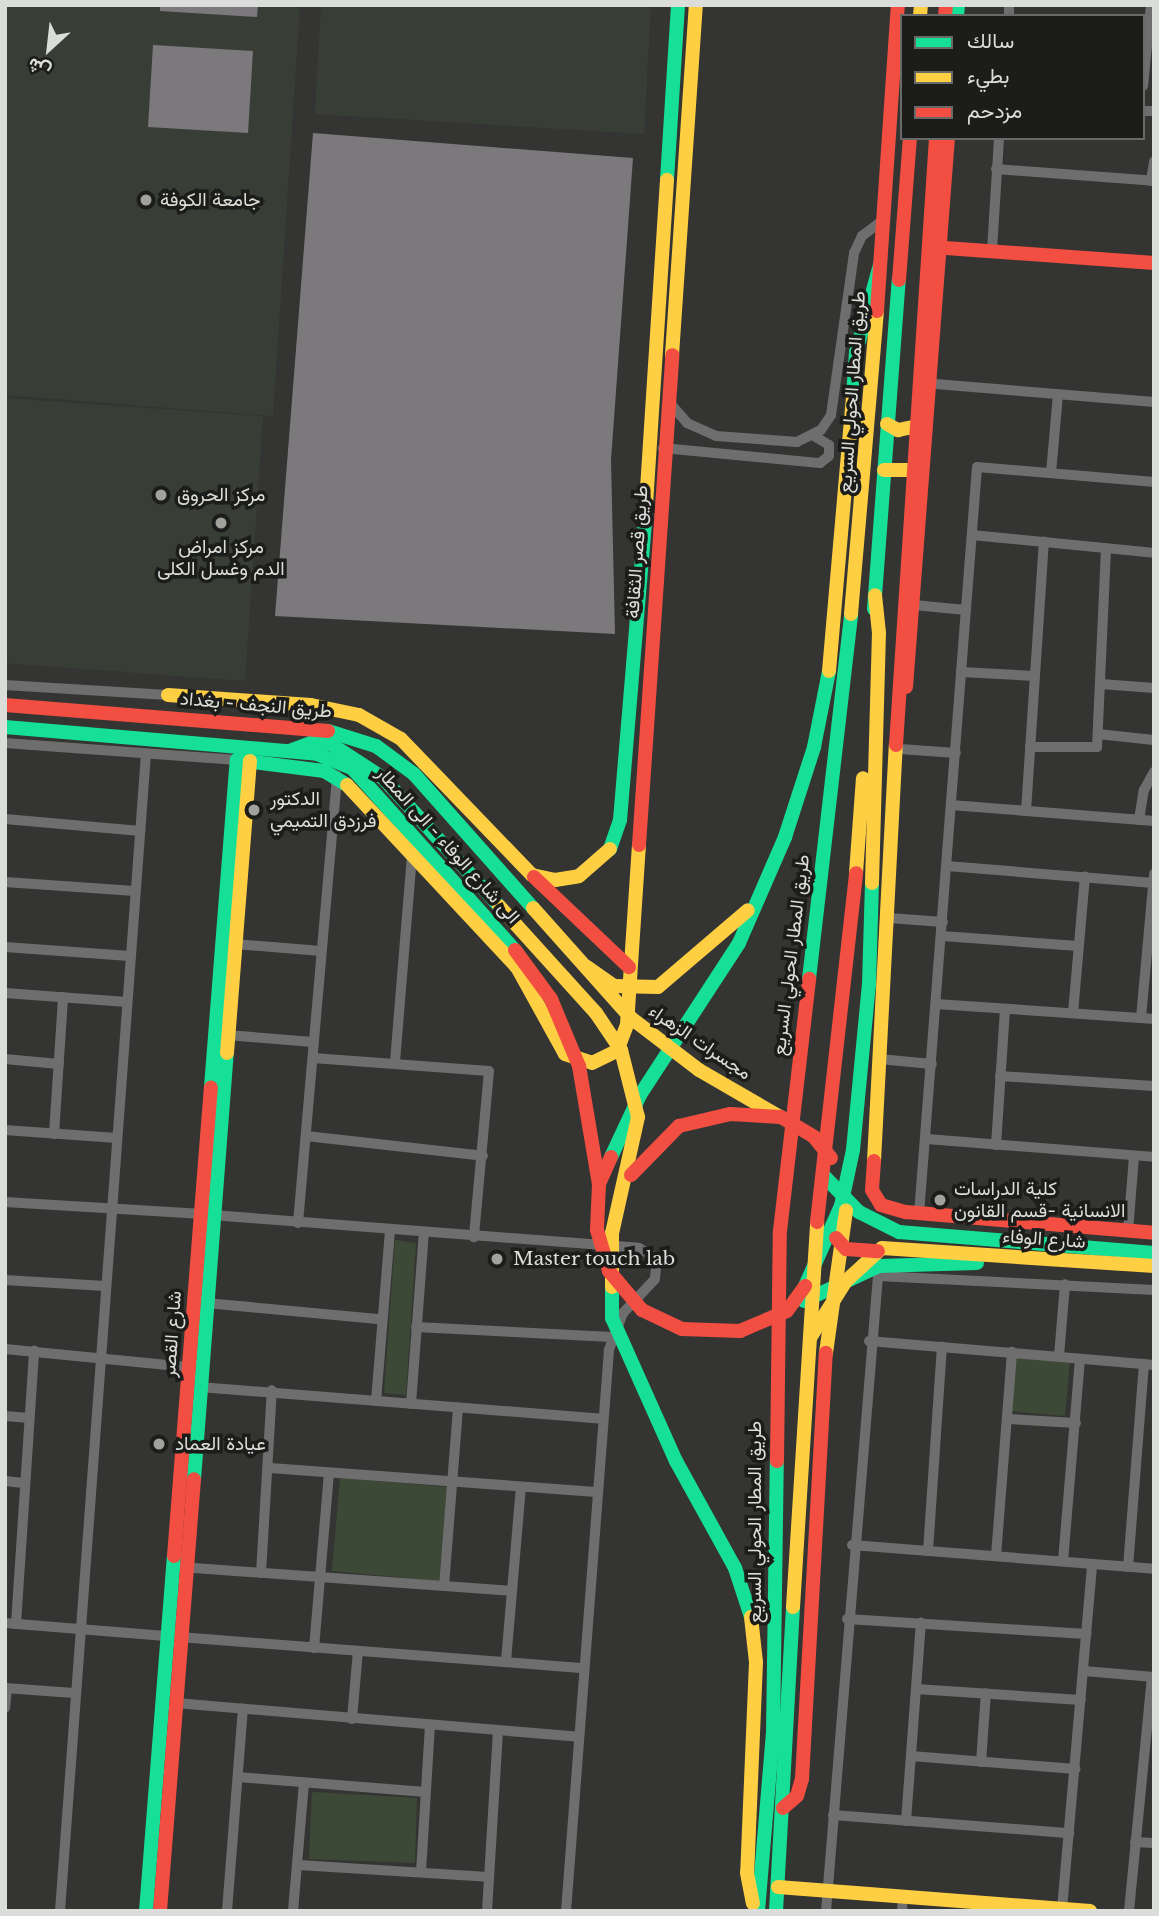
<!DOCTYPE html>
<html>
<head>
<meta charset="utf-8">
<style>
  body { margin:0 }
  #map { position:relative; width:1159px; height:1916px; overflow:hidden; background:#343533; font-family:"Libre Baskerville",Vazirmatn,serif }
  div>[style] { position:absolute }
  [style*='--x'] { left:calc(var(--x)*1px); top:calc(var(--y)*1px); width:calc(var(--w)*1px); rotate:calc(var(--a)*1deg) }
  .built>* { inset:0; background:#383e36 }
  .green>* { inset:0; background:#3d4937 }
  .building>* { inset:0; background:#7c797d }
  .street>* { height:10px; margin:-5px; padding:0 5px; transform-origin:5px; border-radius:5px; background:#6e6e6e }
  .fast>* { height:14px; margin:-7px; padding:0 7px; transform-origin:7px; border-radius:7px; background:#16e098 }
  .slow>* { height:14px; margin:-7px; padding:0 7px; transform-origin:7px; border-radius:7px; background:#ffcf43 }
  .jam>* { height:14px; margin:-7px; padding:0 7px; transform-origin:7px; border-radius:7px; background:#f24e42 }
  .dots>* { width:19px; height:19px; translate:-50% -50%; box-sizing:border-box; border:4px solid #1c1d1b; border-radius:50% }
  span { translate:-50% -50%; white-space:nowrap; text-align:center; line-height:1.15; -webkit-text-stroke:7px #1c1d1b; paint-order:stroke }
  .poi-label { font-size:19px; color:#dbdddb }
  .left { translate:0 -50%; text-align:left }
  .street-label { font-size:19px; color:#dbdddb }
  .frame { position:absolute; inset:0; border:7px solid #dbdddb; pointer-events:none }
  .legend { position:absolute; left:900px; top:14px; width:245px; height:126px; box-sizing:border-box; background:#1c1d1b; border:2px solid #686a68; margin:0; padding:9px 12px; list-style:none; font-size:21px; color:#dbdddb }
  .legend li { display:flex; align-items:center; gap:14px; height:35px }
  .legend b { width:35px; border:2px solid #686a68 }
  .north { position:absolute; left:14px; top:14px; width:70px; height:70px; -webkit-text-stroke:5px #1c1d1b; paint-order:stroke; rotate:207deg; font-size:19px; font-weight:700; line-height:28px; text-align:center; color:#dbdddb }
  .north::after { content:''; display:block; margin:auto; width:24px; height:32px; background:#dbdddb; clip-path:polygon(50% 0,100% 100%,50% 72%,0 100%) }
</style>
</head>
<body>
<div id="map">
  <div class="built">
    <i style="clip-path:polygon(5px 5px,300px 5px,273px 416px,5px 395px)"></i>
    <i style="clip-path:polygon(321px 5px,651px 5px,644px 134px,315px 114px)"></i>
    <i style="clip-path:polygon(5px 398px,263px 416px,245px 681px,5px 663px)"></i>
  </div>
  <div class="green">
    <i style="clip-path:polygon(395px 1240px,416px 1243px,406px 1395px,384px 1393px)"></i>
    <i style="clip-path:polygon(1015px 1356px,1070px 1361px,1065px 1416px,1009px 1411px)"></i>
    <i style="clip-path:polygon(340px 1478px,447px 1487px,439px 1581px,332px 1571px)"></i>
    <i style="clip-path:polygon(312px 1792px,417px 1798px,415px 1863px,309px 1859px)"></i>
  </div>
  <div class="building">
    <i style="clip-path:polygon(160px 5px,258px 5px,257px 17px,160px 11px)"></i>
    <i style="clip-path:polygon(153px 45px,253px 51px,248px 133px,148px 127px)"></i>
    <i style="clip-path:polygon(313px 133px,633px 158px,611px 460px,615px 634px,275px 616px)"></i>
  </div>
  <div class="street">
    <i style="--x:1009;--y:16;--w:11;--a:-90"></i>
    <i style="--x:1143;--y:86;--w:81;--a:-84.4"></i>
    <i style="--x:1143;--y:111;--w:11;--a:0"></i>
    <i style="--x:996;--y:169;--w:158;--a:4.3"></i>
    <i style="--x:1151;--y:181;--w:20;--a:-81"></i>
    <i style="--x:992;--y:250;--w:112;--a:-86.4"></i>
    <i style="--x:923;--y:383;--w:232;--a:4.7"></i>
    <i style="--x:669;--y:402;--w:28;--a:49"></i>
    <i style="--x:687;--y:423;--w:32;--a:24"></i>
    <i style="--x:716;--y:436;--w:81;--a:4.2"></i>
    <i style="--x:797;--y:442;--w:27;--a:-27"></i>
    <i style="--x:821;--y:430;--w:18;--a:-56"></i>
    <i style="--x:831;--y:415;--w:164;--a:-81.9"></i>
    <i style="--x:854;--y:253;--w:19;--a:-65"></i>
    <i style="--x:862;--y:236;--w:26;--a:-37"></i>
    <i style="--x:663;--y:448;--w:158;--a:5.5"></i>
    <i style="--x:820;--y:463;--w:11;--a:-38"></i>
    <i style="--x:829;--y:456;--w:11;--a:-90"></i>
    <i style="--x:829;--y:445;--w:17;--a:-149"></i>
    <i style="--x:1051;--y:473;--w:79;--a:-84.9"></i>
    <i style="--x:972;--y:535;--w:183;--a:5.6"></i>
    <i style="--x:914;--y:605;--w:52;--a:5.5"></i>
    <i style="--x:961;--y:672;--w:74;--a:3.1"></i>
    <i style="--x:1101;--y:684;--w:53;--a:4.3"></i>
    <i style="--x:5;--y:685;--w:163;--a:3.5"></i>
    <i style="--x:1098;--y:734;--w:56;--a:6.1"></i>
    <i style="--x:5;--y:743;--w:233;--a:4.2"></i>
    <i style="--x:1030;--y:747;--w:67;--a:0"></i>
    <i style="--x:1097;--y:747;--w:199;--a:-87.4"></i>
    <i style="--x:900;--y:749;--w:56;--a:4.1"></i>
    <i style="--x:951;--y:805;--w:204;--a:4.5"></i>
    <i style="--x:1026;--y:811;--w:270;--a:-86.2"></i>
    <i style="--x:5;--y:819;--w:136;--a:5.1"></i>
    <i style="--x:1139;--y:820;--w:30;--a:-81"></i>
    <i style="--x:1144;--y:790;--w:21;--a:-61"></i>
    <i style="--x:947;--y:866;--w:207;--a:4.7"></i>
    <i style="--x:5;--y:882;--w:130;--a:4"></i>
    <i style="--x:889;--y:918;--w:54;--a:4.2"></i>
    <i style="--x:942;--y:936;--w:136;--a:4.2"></i>
    <i style="--x:235;--y:944;--w:86;--a:4.7"></i>
    <i style="--x:5;--y:947;--w:125;--a:4.1"></i>
    <i style="--x:5;--y:993;--w:122;--a:4.2"></i>
    <i style="--x:936;--y:1004;--w:219;--a:3.9"></i>
    <i style="--x:1073;--y:1013;--w:137;--a:-85"></i>
    <i style="--x:1141;--y:1018;--w:145;--a:-84.8"></i>
    <i style="--x:227;--y:1035;--w:86;--a:4.7"></i>
    <i style="--x:313;--y:1058;--w:176;--a:4.2"></i>
    <i style="--x:489;--y:1071;--w:167;--a:95.2"></i>
    <i style="--x:5;--y:1059;--w:54;--a:5.3"></i>
    <i style="--x:879;--y:1059;--w:53;--a:5.4"></i>
    <i style="--x:395;--y:1062;--w:207;--a:-85.3"></i>
    <i style="--x:1000;--y:1076;--w:154;--a:3.7"></i>
    <i style="--x:5;--y:1130;--w:112;--a:4.1"></i>
    <i style="--x:54;--y:1134;--w:137;--a:-86.2"></i>
    <i style="--x:306;--y:1136;--w:178;--a:6.4"></i>
    <i style="--x:927;--y:1139;--w:228;--a:4.5"></i>
    <i style="--x:996;--y:1145;--w:135;--a:-86.2"></i>
    <i style="--x:5;--y:1202;--w:194;--a:3.5"></i>
    <i style="--x:919;--y:1214;--w:749;--a:-85.56"></i>
    <i style="--x:977;--y:467;--w:178;--a:4.8"></i>
    <i style="--x:212;--y:1215;--w:428;--a:4.4"></i>
    <i style="--x:639;--y:1248;--w:21;--a:31"></i>
    <i style="--x:657;--y:1259;--w:20;--a:96"></i>
    <i style="--x:655;--y:1279;--w:47;--a:133.3"></i>
    <i style="--x:623;--y:1313;--w:40;--a:111"></i>
    <i style="--x:609;--y:1350;--w:563;--a:94.38"></i>
    <i style="--x:298;--y:1223;--w:449;--a:-85"></i>
    <i style="--x:1128;--y:1231;--w:75;--a:-85.4"></i>
    <i style="--x:5;--y:1280;--w:100;--a:3.4"></i>
    <i style="--x:206;--y:1303;--w:175;--a:5.3"></i>
    <i style="--x:416;--y:1327;--w:196;--a:2.9"></i>
    <i style="--x:869;--y:1341;--w:286;--a:4.8"></i>
    <i style="--x:5;--y:1349;--w:186;--a:5.6"></i>
    <i style="--x:1059;--y:1356;--w:72;--a:-85.2"></i>
    <i style="--x:199;--y:1387;--w:404;--a:4.5"></i>
    <i style="--x:376;--y:1401;--w:172;--a:-85.3"></i>
    <i style="--x:411;--y:1404;--w:171;--a:-85.7"></i>
    <i style="--x:5;--y:1416;--w:24;--a:5"></i>
    <i style="--x:1008;--y:1419;--w:68;--a:3.4"></i>
    <i style="--x:270;--y:1468;--w:327;--a:4.2"></i>
    <i style="--x:5;--y:1481;--w:19;--a:6"></i>
    <i style="--x:852;--y:1545;--w:303;--a:4.5"></i>
    <i style="--x:928;--y:1551;--w:205;--a:-86.1"></i>
    <i style="--x:996;--y:1556;--w:205;--a:-85.5"></i>
    <i style="--x:1063;--y:1561;--w:203;--a:-85.2"></i>
    <i style="--x:180;--y:1567;--w:333;--a:4.1"></i>
    <i style="--x:1128;--y:1567;--w:204;--a:-85.5"></i>
    <i style="--x:261;--y:1573;--w:183;--a:-86.6"></i>
    <i style="--x:444;--y:1586;--w:179;--a:-85.5"></i>
    <i style="--x:847;--y:1619;--w:240;--a:3.6"></i>
    <i style="--x:5;--y:1623;--w:164;--a:4.6"></i>
    <i style="--x:16;--y:1624;--w:274;--a:-86.2"></i>
    <i style="--x:179;--y:1637;--w:406;--a:4.4"></i>
    <i style="--x:314;--y:1648;--w:176;--a:-85.1"></i>
    <i style="--x:506;--y:1661;--w:175;--a:-85.1"></i>
    <i style="--x:1084;--y:1671;--w:70;--a:4.9"></i>
    <i style="--x:5;--y:1688;--w:69;--a:4.1"></i>
    <i style="--x:916;--y:1689;--w:165;--a:3.8"></i>
    <i style="--x:176;--y:1703;--w:404;--a:4.8"></i>
    <i style="--x:5;--y:1708;--w:20;--a:-84"></i>
    <i style="--x:352;--y:1719;--w:68;--a:-85"></i>
    <i style="--x:911;--y:1756;--w:165;--a:4.5"></i>
    <i style="--x:981;--y:1762;--w:69;--a:-85.9"></i>
    <i style="--x:238;--y:1777;--w:188;--a:4.6"></i>
    <i style="--x:833;--y:1815;--w:237;--a:4.4"></i>
    <i style="--x:906;--y:1821;--w:199;--a:-85.7"></i>
    <i style="--x:1135;--y:1842;--w:19;--a:3"></i>
    <i style="--x:299;--y:1865;--w:189;--a:3.6"></i>
    <i style="--x:421;--y:1872;--w:146;--a:-86.5"></i>
    <i style="--x:1062;--y:1909;--w:346;--a:-85"></i>
    <i style="--x:60;--y:1911;--w:1160;--a:-85.75"></i>
    <i style="--x:227;--y:1911;--w:203;--a:-85.5"></i>
    <i style="--x:293;--y:1911;--w:129;--a:-85.1"></i>
    <i style="--x:487;--y:1911;--w:179;--a:-86.5"></i>
    <i style="--x:826;--y:1911;--w:637;--a:-85.32"></i>
    <i style="--x:878;--y:1276;--w:276;--a:2.9"></i>
    <i style="--x:902;--y:1911;--w:15;--a:-86"></i>
    <i style="--x:1129;--y:1911;--w:235;--a:-84.4"></i>
  </div>
  <div class="fast">
    <i style="--x:957;--y:16;--w:11;--a:-85"></i>
    <i style="--x:667;--y:180;--w:175;--a:-86.4"></i>
    <i style="--x:853;--y:396;--w:44;--a:-86.1"></i>
    <i style="--x:856;--y:352;--w:90;--a:-74.6"></i>
    <i style="--x:874;--y:609;--w:330;--a:-85.7"></i>
    <i style="--x:5;--y:727;--w:313;--a:4.9"></i>
    <i style="--x:317;--y:754;--w:38;--a:22"></i>
    <i style="--x:352;--y:768;--w:244;--a:48.2"></i>
    <i style="--x:328;--y:731;--w:50;--a:17.4"></i>
    <i style="--x:376;--y:746;--w:47;--a:36.4"></i>
    <i style="--x:414;--y:774;--w:179;--a:48.4"></i>
    <i style="--x:289;--y:751;--w:23;--a:-20"></i>
    <i style="--x:311;--y:743;--w:20;--a:3"></i>
    <i style="--x:331;--y:744;--w:62;--a:33.2"></i>
    <i style="--x:383;--y:778;--w:173;--a:47.8"></i>
    <i style="--x:610;--y:849;--w:31;--a:-71"></i>
    <i style="--x:620;--y:820;--w:301;--a:-85.2"></i>
    <i style="--x:809;--y:979;--w:367;--a:-83.4"></i>
    <i style="--x:211;--y:1087;--w:328;--a:-85.5"></i>
    <i style="--x:237;--y:760;--w:88;--a:7.2"></i>
    <i style="--x:324;--y:771;--w:27;--a:31"></i>
    <i style="--x:611;--y:1157;--w:68;--a:-64.9"></i>
    <i style="--x:640;--y:1095;--w:181;--a:-56.9"></i>
    <i style="--x:739;--y:943;--w:116;--a:-66.5"></i>
    <i style="--x:785;--y:837;--w:95;--a:-72.1"></i>
    <i style="--x:814;--y:747;--w:77;--a:-78.8"></i>
    <i style="--x:823;--y:1175;--w:52;--a:45.8"></i>
    <i style="--x:859;--y:1212;--w:45;--a:26.6"></i>
    <i style="--x:899;--y:1232;--w:256;--a:4.7"></i>
    <i style="--x:805;--y:1286;--w:88;--a:-65.8"></i>
    <i style="--x:841;--y:1206;--w:57;--a:-77.9"></i>
    <i style="--x:853;--y:1150;--w:167;--a:-84.5"></i>
    <i style="--x:869;--y:984;--w:101;--a:-88.3"></i>
    <i style="--x:612;--y:1287;--w:31;--a:90"></i>
    <i style="--x:612;--y:1318;--w:157;--a:65.9"></i>
    <i style="--x:676;--y:1461;--w:122;--a:61.1"></i>
    <i style="--x:735;--y:1568;--w:52;--a:71.9"></i>
    <i style="--x:804;--y:1301;--w:83;--a:-25"></i>
    <i style="--x:879;--y:1266;--w:98;--a:-1.8"></i>
    <i style="--x:194;--y:1479;--w:427;--a:-85.6"></i>
    <i style="--x:146;--y:1911;--w:356;--a:-85.5"></i>
    <i style="--x:758;--y:1911;--w:178;--a:-85.2"></i>
    <i style="--x:773;--y:1734;--w:273;--a:-89.2"></i>
    <i style="--x:776;--y:1911;--w:304;--a:-86.8"></i>
  </div>
  <div class="slow">
    <i style="--x:920;--y:16;--w:11;--a:-85"></i>
    <i style="--x:672;--y:355;--w:351;--a:-86.1"></i>
    <i style="--x:887;--y:424;--w:13;--a:29"></i>
    <i style="--x:898;--y:430;--w:16;--a:-11"></i>
    <i style="--x:884;--y:470;--w:27;--a:0"></i>
    <i style="--x:645;--y:520;--w:341;--a:-86.3"></i>
    <i style="--x:851;--y:614;--w:304;--a:-85.1"></i>
    <i style="--x:829;--y:671;--w:276;--a:-85"></i>
    <i style="--x:168;--y:695;--w:143;--a:4"></i>
    <i style="--x:311;--y:705;--w:49;--a:11.8"></i>
    <i style="--x:359;--y:715;--w:48;--a:29.7"></i>
    <i style="--x:401;--y:739;--w:189;--a:46.1"></i>
    <i style="--x:532;--y:875;--w:24;--a:12"></i>
    <i style="--x:555;--y:880;--w:24;--a:-9"></i>
    <i style="--x:579;--y:876;--w:41;--a:-41.1"></i>
    <i style="--x:347;--y:785;--w:249;--a:47"></i>
    <i style="--x:517;--y:967;--w:99;--a:61.1"></i>
    <i style="--x:565;--y:1054;--w:28;--a:18"></i>
    <i style="--x:592;--y:1063;--w:28;--a:-26"></i>
    <i style="--x:617;--y:1051;--w:28;--a:-69"></i>
    <i style="--x:627;--y:1025;--w:180;--a:-86.2"></i>
    <i style="--x:856;--y:873;--w:95;--a:-85.8"></i>
    <i style="--x:872;--y:883;--w:250;--a:-88.4"></i>
    <i style="--x:879;--y:633;--w:38;--a:-96"></i>
    <i style="--x:499;--y:906;--w:144;--a:47.8"></i>
    <i style="--x:596;--y:1013;--w:45;--a:56"></i>
    <i style="--x:621;--y:1050;--w:69;--a:75.8"></i>
    <i style="--x:638;--y:1117;--w:119;--a:102.6"></i>
    <i style="--x:612;--y:1233;--w:54;--a:90"></i>
    <i style="--x:533;--y:908;--w:147;--a:48.3"></i>
    <i style="--x:631;--y:1018;--w:86;--a:37.4"></i>
    <i style="--x:699;--y:1070;--w:94;--a:30.1"></i>
    <i style="--x:587;--y:967;--w:33;--a:35"></i>
    <i style="--x:614;--y:986;--w:44;--a:1.3"></i>
    <i style="--x:658;--y:987;--w:118;--a:-40.5"></i>
    <i style="--x:227;--y:1053;--w:293;--a:-85.5"></i>
    <i style="--x:874;--y:1161;--w:417;--a:-87"></i>
    <i style="--x:810;--y:1338;--w:67;--a:-57.7"></i>
    <i style="--x:846;--y:1281;--w:49;--a:-42.5"></i>
    <i style="--x:882;--y:1248;--w:273;--a:3.8"></i>
    <i style="--x:826;--y:1353;--w:144;--a:-82"></i>
    <i style="--x:793;--y:1607;--w:386;--a:-86.4"></i>
    <i style="--x:751;--y:1617;--w:45;--a:83.7"></i>
    <i style="--x:756;--y:1662;--w:211;--a:92.4"></i>
    <i style="--x:747;--y:1873;--w:31;--a:79"></i>
    <i style="--x:778;--y:1887;--w:313;--a:4.4"></i>
  </div>
  <div class="jam">
    <i style="--x:945;--y:16;--w:11;--a:-85"></i>
    <i style="--x:932;--y:247;--w:223;--a:4.1"></i>
    <i style="--x:899;--y:280;--w:142;--a:-85.6"></i>
    <i style="--x:877;--y:311;--w:307;--a:-86.1"></i>
    <i style="--x:906;--y:687;--w:551;--a:-85.63"></i>
    <i style="--x:5;--y:705;--w:324;--a:4.6"></i>
    <i style="--x:896;--y:745;--w:608;--a:-86.23"></i>
    <i style="--x:639;--y:845;--w:491;--a:-86.1"></i>
    <i style="--x:534;--y:877;--w:131;--a:43.5"></i>
    <i style="--x:515;--y:950;--w:61;--a:53.7"></i>
    <i style="--x:551;--y:999;--w:73;--a:67.3"></i>
    <i style="--x:579;--y:1066;--w:120;--a:80.4"></i>
    <i style="--x:611;--y:1157;--w:30;--a:114"></i>
    <i style="--x:599;--y:1184;--w:46;--a:92.5"></i>
    <i style="--x:597;--y:1230;--w:43;--a:73.7"></i>
    <i style="--x:609;--y:1271;--w:51;--a:49.8"></i>
    <i style="--x:642;--y:1310;--w:44;--a:25.4"></i>
    <i style="--x:682;--y:1329;--w:58;--a:2"></i>
    <i style="--x:740;--y:1331;--w:51;--a:-23.1"></i>
    <i style="--x:787;--y:1311;--w:31;--a:-54"></i>
    <i style="--x:874;--y:1161;--w:29;--a:94"></i>
    <i style="--x:872;--y:1190;--w:17;--a:59"></i>
    <i style="--x:881;--y:1205;--w:26;--a:16"></i>
    <i style="--x:906;--y:1212;--w:249;--a:4.8"></i>
    <i style="--x:631;--y:1175;--w:69;--a:-45.6"></i>
    <i style="--x:679;--y:1126;--w:52;--a:-13.2"></i>
    <i style="--x:730;--y:1114;--w:51;--a:3.4"></i>
    <i style="--x:781;--y:1117;--w:39;--a:31"></i>
    <i style="--x:814;--y:1137;--w:27;--a:51"></i>
    <i style="--x:817;--y:1222;--w:351;--a:-83.6"></i>
    <i style="--x:836;--y:1238;--w:15;--a:48"></i>
    <i style="--x:846;--y:1249;--w:32;--a:4"></i>
    <i style="--x:777;--y:1461;--w:230;--a:-89.3"></i>
    <i style="--x:780;--y:1231;--w:254;--a:-83.4"></i>
    <i style="--x:174;--y:1556;--w:470;--a:-85.5"></i>
    <i style="--x:783;--y:1808;--w:18;--a:-41"></i>
    <i style="--x:797;--y:1796;--w:18;--a:-74"></i>
    <i style="--x:802;--y:1779;--w:427;--a:-86.8"></i>
    <i style="--x:160;--y:1911;--w:433;--a:-85.5"></i>
  </div>
  <div class="dots">
    <i style="left:146px;top:200px;background:#a1a2a0"></i>
    <i style="left:161px;top:495px;background:#a1a2a0"></i>
    <i style="left:221px;top:523px;background:#a1a2a0"></i>
    <i style="left:254px;top:810px;background:#a1a2a0"></i>
    <i style="left:940px;top:1200px;background:#a1a2a0"></i>
    <i style="left:497px;top:1259px;background:#a1a2a0"></i>
    <i style="left:159px;top:1444px;background:#a1a2a0"></i>
  </div>
  <div class="poi-label">
    <span class="left" style="left:160px;top:200px">جامعة الكوفة</span>
    <span class="left" style="left:177px;top:495px">مركز الحروق</span>
    <span style="left:221px;top:558px">مركز امراض<br>الدم وغسل الكلى</span>
    <span class="left" style="left:270px;top:810px">الدكتور<br>فرزدق التميمي</span>
    <span class="left" style="left:954px;top:1200px">كلية الدراسات<br>الانسانية -قسم القانون</span>
    <span class="left" style="left:513px;top:1259px">Master touch lab</span>
    <span class="left" style="left:175px;top:1444px">عيادة العماد</span>
  </div>
  <div class="street-label">
    <span style="left:852px;top:392px;rotate:-86deg">طريق المطار الحولي السريع</span>
    <span style="left:637px;top:552px;rotate:-86deg">طريق قصر الثقافة</span>
    <span style="left:256px;top:705px;rotate:5deg">طريق النجف - بغداد</span>
    <span style="left:448px;top:845px;rotate:48deg">الى شارع الوفاء - الى المطار</span>
    <span style="left:791px;top:955px;rotate:-83deg">طريق المطار الحولي السريع</span>
    <span style="left:700px;top:1042px;rotate:34deg">مجسرات الزهراء</span>
    <span style="left:1044px;top:1239px;rotate:4deg">شارع الوفاء</span>
    <span style="left:172px;top:1334px;rotate:-86deg">شارع القصر</span>
    <span style="left:755px;top:1522px;rotate:-90deg">طريق المطار الحولي السريع</span>
  </div>
  <div class="frame"></div>
  <ul class="legend">
  <li><b style="height:9px;background:#16e098"></b>سالك</li>
  <li><b style="height:9px;background:#ffcf43"></b>بطيء</li>
  <li><b style="height:9px;background:#f24e42"></b>مزدحم</li>
  </ul>
  <div class="north">ش</div>
</div>
</body>
</html>
